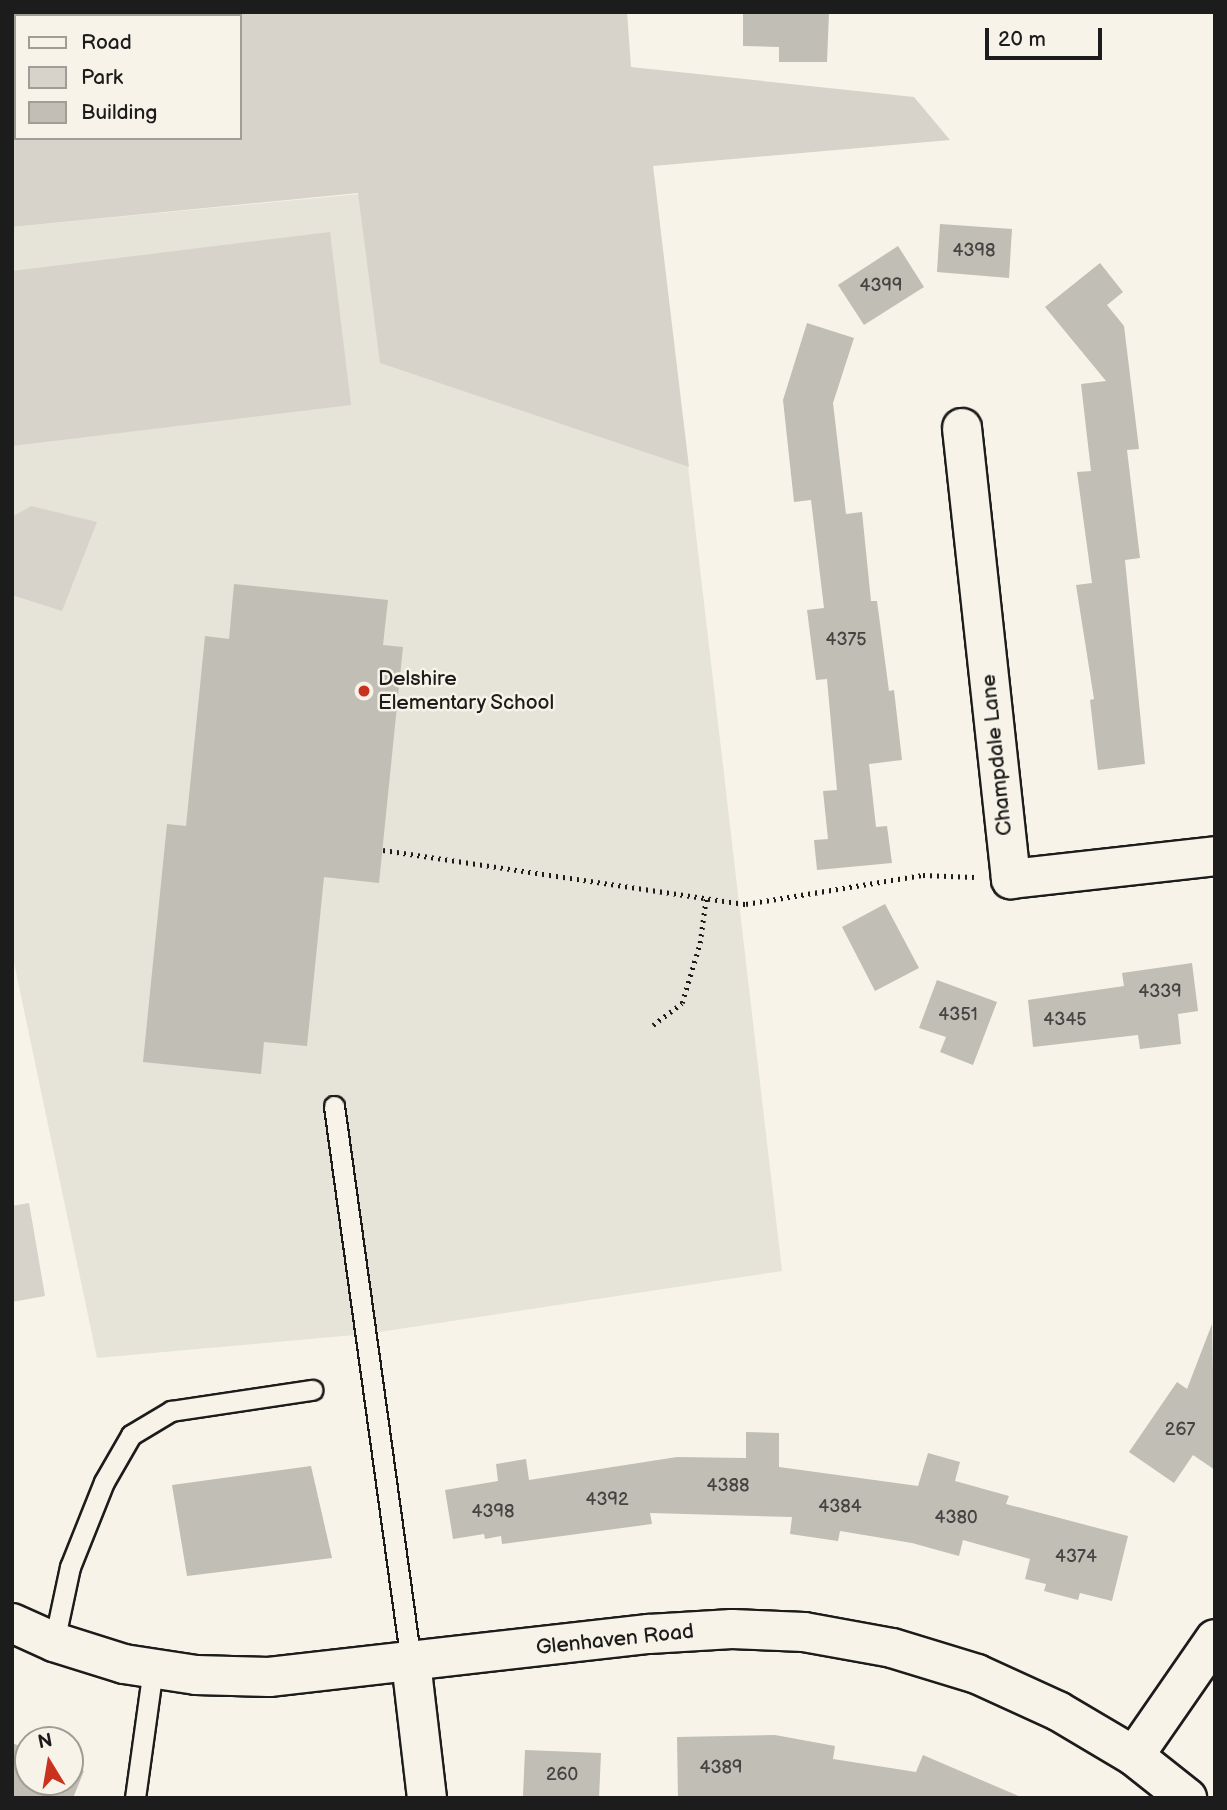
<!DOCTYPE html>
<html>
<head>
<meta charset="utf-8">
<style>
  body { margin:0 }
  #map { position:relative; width:1227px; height:1810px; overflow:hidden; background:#f7f3e8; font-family:"Balsamiq Sans",sans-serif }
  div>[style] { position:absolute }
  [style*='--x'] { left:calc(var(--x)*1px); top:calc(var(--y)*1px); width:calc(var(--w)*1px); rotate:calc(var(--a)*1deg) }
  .built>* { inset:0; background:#e6e3d9 }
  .green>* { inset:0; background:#d7d3cb }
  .building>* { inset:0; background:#c0beb5 }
  .path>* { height:4.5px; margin-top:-2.25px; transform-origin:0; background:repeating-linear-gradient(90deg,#1c1c1c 0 2px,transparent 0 7px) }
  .roads { filter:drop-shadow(2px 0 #1c1c1c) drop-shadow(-2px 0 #1c1c1c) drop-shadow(0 2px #1c1c1c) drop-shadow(0 -2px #1c1c1c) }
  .service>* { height:19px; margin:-9.5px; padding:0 9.5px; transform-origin:9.5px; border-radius:9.5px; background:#f7f3e8 }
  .minor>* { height:38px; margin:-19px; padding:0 19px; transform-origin:19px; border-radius:19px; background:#f7f3e8 }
  .tertiary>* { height:38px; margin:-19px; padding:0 19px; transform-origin:19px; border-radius:19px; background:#f7f3e8 }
  .dots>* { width:19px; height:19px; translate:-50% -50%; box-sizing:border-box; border:4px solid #f7f3e8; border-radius:50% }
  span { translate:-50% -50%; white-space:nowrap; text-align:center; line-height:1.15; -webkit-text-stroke:5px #f7f3e8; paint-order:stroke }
  .number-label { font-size:18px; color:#454442 }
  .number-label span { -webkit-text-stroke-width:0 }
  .poi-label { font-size:21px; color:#1c1c1c }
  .left { translate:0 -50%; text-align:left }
  .street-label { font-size:21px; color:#1c1c1c }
  .frame { position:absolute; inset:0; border:14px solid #1c1c1c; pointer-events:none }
  .legend { position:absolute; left:14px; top:14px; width:228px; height:126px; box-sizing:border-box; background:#f7f3e8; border:2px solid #9f9d96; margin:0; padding:9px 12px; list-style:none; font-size:21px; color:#1c1c1c }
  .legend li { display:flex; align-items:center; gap:14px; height:35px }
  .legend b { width:35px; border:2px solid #9f9d96 }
  .north { position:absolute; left:14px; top:1726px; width:70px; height:70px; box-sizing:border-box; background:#f7f3e8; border:2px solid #9f9d96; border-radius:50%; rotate:349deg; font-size:19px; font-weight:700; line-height:28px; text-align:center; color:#1c1c1c }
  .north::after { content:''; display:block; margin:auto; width:24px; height:32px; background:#c8321e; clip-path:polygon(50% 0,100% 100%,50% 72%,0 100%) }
  .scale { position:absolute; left:985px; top:28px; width:117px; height:32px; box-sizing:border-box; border:4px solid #1c1c1c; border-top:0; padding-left:9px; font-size:21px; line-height:24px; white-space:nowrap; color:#1c1c1c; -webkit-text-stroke:5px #f7f3e8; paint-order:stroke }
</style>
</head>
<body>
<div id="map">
  <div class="built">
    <i style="clip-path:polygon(653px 166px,782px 1271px,366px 1334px,97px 1358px,12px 953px,12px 227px)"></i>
  </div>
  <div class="green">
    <i style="clip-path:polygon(39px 12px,627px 12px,631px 67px,914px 97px,950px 140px,653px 166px,689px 467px,380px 363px,358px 193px,12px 227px,12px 22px,16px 21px,16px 138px,240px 138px,240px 16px,29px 16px)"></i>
    <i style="clip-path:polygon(330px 232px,351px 405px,12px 446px,12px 271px)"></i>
    <i style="clip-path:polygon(31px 506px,97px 522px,62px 611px,12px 595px,12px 517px)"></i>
    <i style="clip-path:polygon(29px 1203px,45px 1296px,12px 1302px,12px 1206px)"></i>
  </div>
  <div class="building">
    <i style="clip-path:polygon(743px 12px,829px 12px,827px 62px,779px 62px,779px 47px,743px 46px)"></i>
    <i style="clip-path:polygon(940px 224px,1012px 229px,1009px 278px,937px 272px)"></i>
    <i style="clip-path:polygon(898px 246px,924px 287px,864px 325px,838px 285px)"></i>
    <i style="clip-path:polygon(1100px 263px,1123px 292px,1107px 305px,1124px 326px,1139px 449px,1127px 450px,1140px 558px,1125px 560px,1145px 764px,1098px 770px,1090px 700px,1094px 699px,1076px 585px,1092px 583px,1077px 472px,1091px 471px,1081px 384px,1106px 381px,1045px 307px)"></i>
    <i style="clip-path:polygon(807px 323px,854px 338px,833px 403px,846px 514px,862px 512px,871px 601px,877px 601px,889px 691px,894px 690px,902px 760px,869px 764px,876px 827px,887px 826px,892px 863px,817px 870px,814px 840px,828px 839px,823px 791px,837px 790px,827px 679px,816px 680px,807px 610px,824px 608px,811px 500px,794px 502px,783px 400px)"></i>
    <i style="clip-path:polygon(234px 584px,388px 600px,383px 645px,403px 647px,379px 883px,324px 877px,307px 1046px,264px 1042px,261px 1074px,143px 1062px,167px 824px,186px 826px,205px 636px,229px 639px)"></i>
    <i style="clip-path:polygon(885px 904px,919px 968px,875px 991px,842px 927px)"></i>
    <i style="clip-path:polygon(1192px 963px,1198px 1011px,1178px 1014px,1181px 1044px,1140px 1049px,1138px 1035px,1033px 1047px,1028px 1000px,1124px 986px,1122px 973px)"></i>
    <i style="clip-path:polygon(937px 980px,997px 1002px,973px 1065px,940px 1052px,946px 1037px,919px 1028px)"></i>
    <i style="clip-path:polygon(1212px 1324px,1215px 1470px,1193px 1455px,1174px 1483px,1129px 1452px,1177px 1382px,1187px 1389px)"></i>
    <i style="clip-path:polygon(746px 1432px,779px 1433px,779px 1467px,918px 1486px,928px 1453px,960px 1462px,955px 1481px,1009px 1496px,1006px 1504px,1128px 1536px,1112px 1601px,1080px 1593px,1078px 1600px,1044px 1591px,1046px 1584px,1025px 1579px,1030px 1559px,963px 1540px,959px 1556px,912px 1543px,840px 1531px,838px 1541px,790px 1534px,792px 1517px,650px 1513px,652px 1524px,502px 1544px,501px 1536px,485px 1539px,484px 1534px,453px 1539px,445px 1490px,498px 1481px,496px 1464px,526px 1459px,529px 1480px,677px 1457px,746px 1458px)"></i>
    <i style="clip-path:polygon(311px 1466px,332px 1558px,187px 1576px,172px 1485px)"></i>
    <i style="clip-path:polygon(775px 1735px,835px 1746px,833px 1759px,916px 1772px,923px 1755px,1023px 1798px,678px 1798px,677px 1737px)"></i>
    <i style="clip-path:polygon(12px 1743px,28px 1749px,28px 1782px,70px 1782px,70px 1765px,84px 1771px,73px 1798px,12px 1798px)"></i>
    <i style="clip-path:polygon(525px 1750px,601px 1753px,599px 1798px,523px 1796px)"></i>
  </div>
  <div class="path">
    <i style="--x:383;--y:850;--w:367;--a:8.5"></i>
    <i style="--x:746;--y:904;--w:179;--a:-9.3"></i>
    <i style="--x:923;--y:875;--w:51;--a:2.2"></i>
    <i style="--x:653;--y:1025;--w:36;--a:-37"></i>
    <i style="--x:682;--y:1003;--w:63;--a:-73.3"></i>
    <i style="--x:700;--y:943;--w:45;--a:-82.4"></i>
  </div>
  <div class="roads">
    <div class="service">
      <i style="--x:334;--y:1106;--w:561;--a:82.12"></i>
      <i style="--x:54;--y:1642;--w:77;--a:-78"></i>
      <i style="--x:70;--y:1567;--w:92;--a:-68.2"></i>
      <i style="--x:104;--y:1482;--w:54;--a:-60.1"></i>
      <i style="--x:131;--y:1435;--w:47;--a:-31"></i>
      <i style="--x:171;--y:1411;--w:143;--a:-8.5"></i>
      <i style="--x:135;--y:1798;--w:131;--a:-82.1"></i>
    </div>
    <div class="minor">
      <i style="--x:962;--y:428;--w:454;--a:83.8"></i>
      <i style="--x:1011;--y:879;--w:205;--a:-6.4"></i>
      <i style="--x:12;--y:1623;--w:46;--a:24.3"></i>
      <i style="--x:54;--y:1642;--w:73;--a:17.4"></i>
      <i style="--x:124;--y:1664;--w:73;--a:8.7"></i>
      <i style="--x:196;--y:1675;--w:73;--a:1.6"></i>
      <i style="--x:269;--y:1677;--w:382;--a:-6.5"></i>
      <i style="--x:649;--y:1634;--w:83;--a:-3.4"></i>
      <i style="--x:732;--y:1629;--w:72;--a:2.4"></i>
      <i style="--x:804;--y:1632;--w:89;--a:10.3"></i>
      <i style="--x:892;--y:1648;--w:89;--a:17"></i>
      <i style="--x:977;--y:1674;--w:89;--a:24.6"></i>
      <i style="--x:1058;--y:1711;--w:88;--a:30.6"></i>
      <i style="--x:1134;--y:1756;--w:68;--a:38.4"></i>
      <i style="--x:411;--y:1662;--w:137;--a:83.3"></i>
      <i style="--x:1134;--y:1756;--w:142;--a:-55.3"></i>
    </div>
    <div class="tertiary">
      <i style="--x:29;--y:16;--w:11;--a:-22"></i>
    </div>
  </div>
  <div class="dots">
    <i style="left:364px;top:691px;background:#c8321e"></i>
  </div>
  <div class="number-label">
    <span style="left:974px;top:251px">4398</span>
    <span style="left:881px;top:286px">4399</span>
    <span style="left:846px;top:640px">4375</span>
    <span style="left:1160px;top:992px">4339</span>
    <span style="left:958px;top:1015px">4351</span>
    <span style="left:1065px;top:1020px">4345</span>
    <span style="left:1180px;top:1430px">267</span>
    <span style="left:728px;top:1486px">4388</span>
    <span style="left:607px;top:1500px">4392</span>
    <span style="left:840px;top:1507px">4384</span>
    <span style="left:493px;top:1512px">4398</span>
    <span style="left:956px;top:1518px">4380</span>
    <span style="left:1076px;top:1557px">4374</span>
    <span style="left:721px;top:1768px">4389</span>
    <span style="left:562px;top:1775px">260</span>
  </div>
  <div class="poi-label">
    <span class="left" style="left:378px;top:691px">Delshire<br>Elementary School</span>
  </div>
  <div class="street-label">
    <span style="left:997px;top:755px;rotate:-96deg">Champdale Lane</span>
    <span style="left:615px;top:1640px;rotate:-6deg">Glenhaven Road</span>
  </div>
  <div class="frame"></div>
  <ul class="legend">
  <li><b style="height:9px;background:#f7f3e8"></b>Road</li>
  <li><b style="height:19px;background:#d7d3cb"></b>Park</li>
  <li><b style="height:19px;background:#c0beb5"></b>Building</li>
  </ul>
  <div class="north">N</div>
  <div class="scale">20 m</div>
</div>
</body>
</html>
